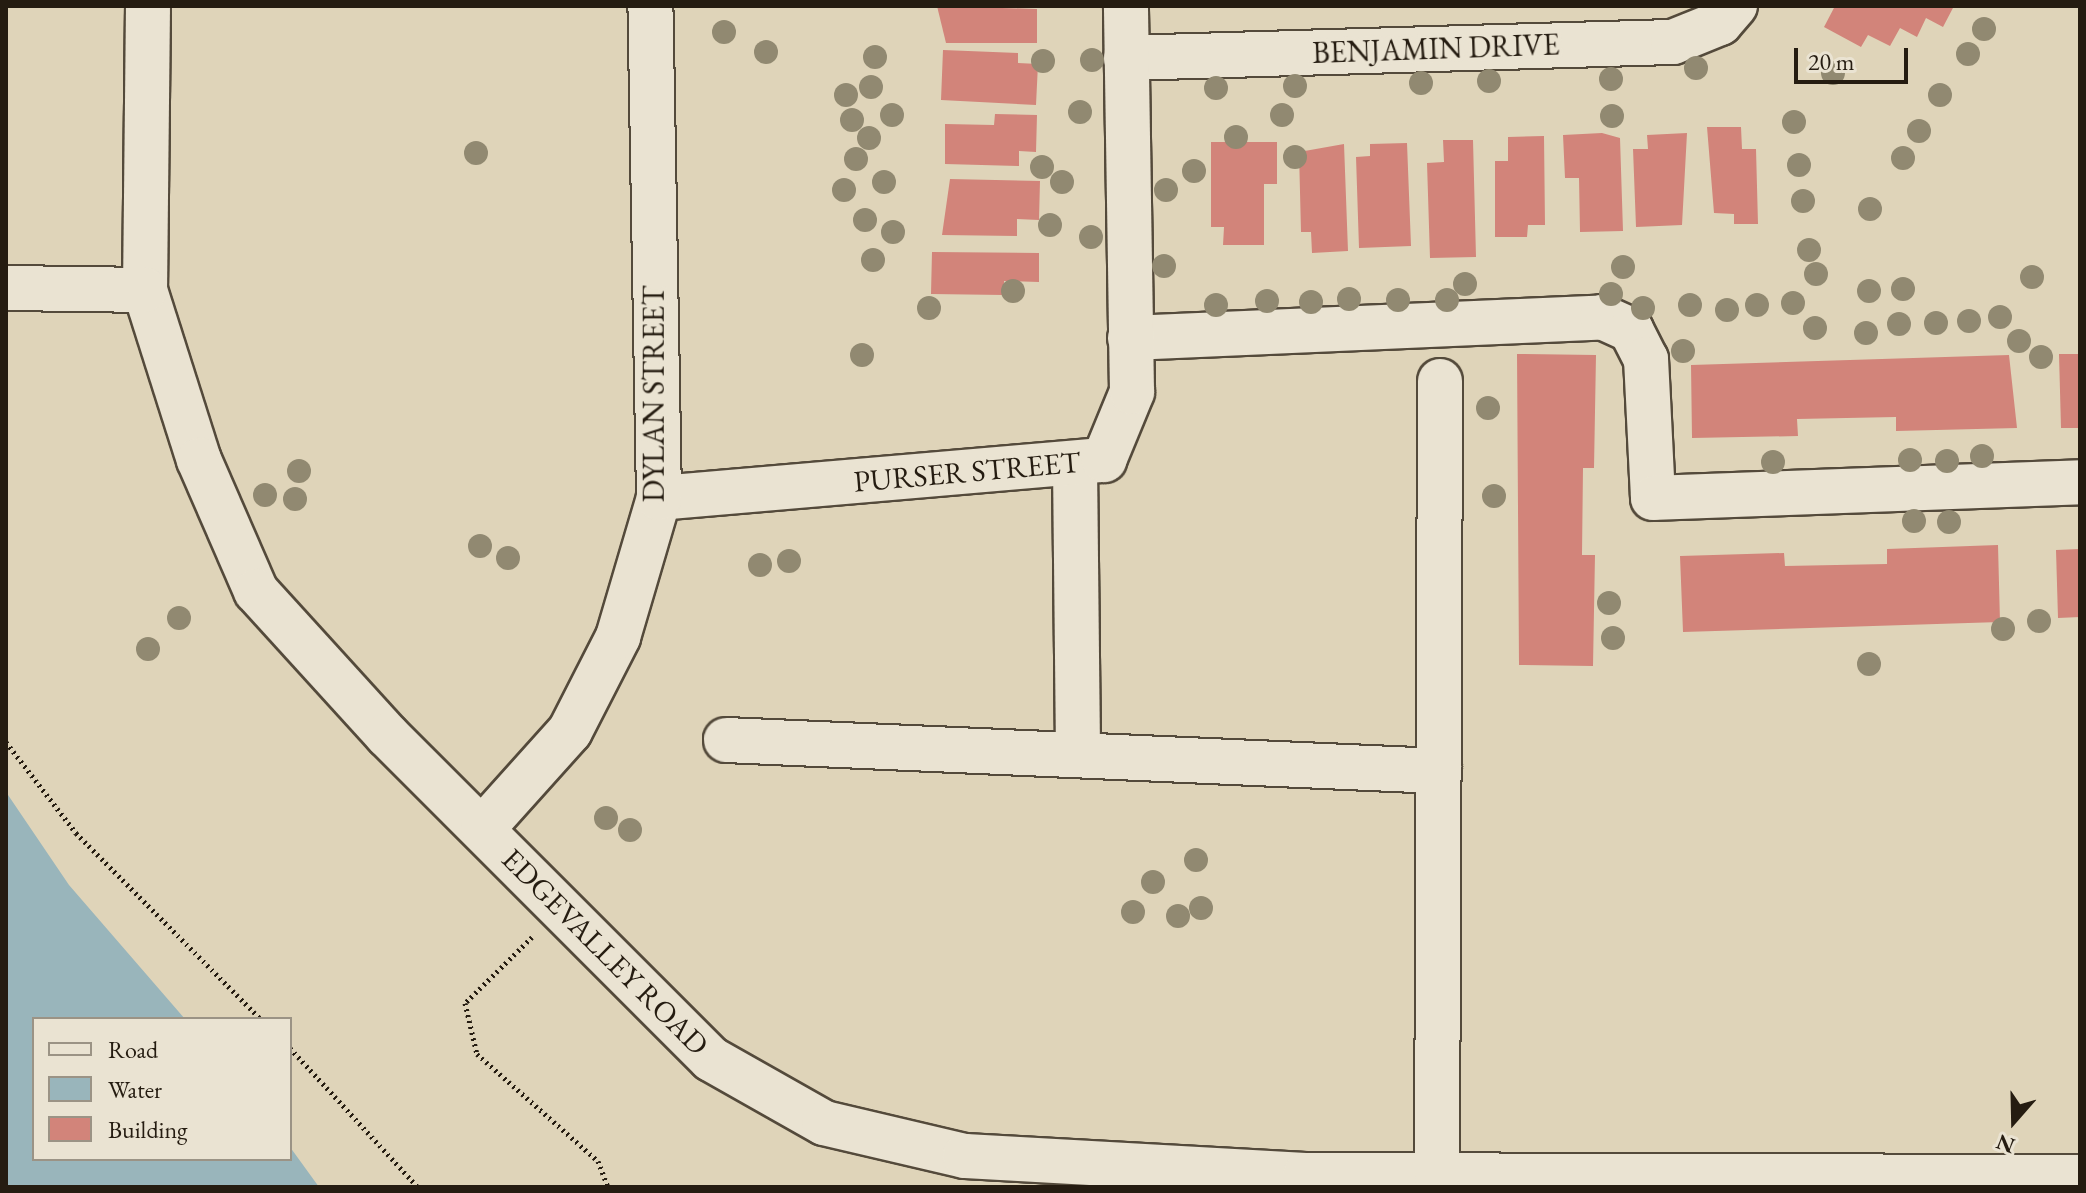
<!DOCTYPE html>
<html>
<head>
<meta charset="utf-8">
<style>
  body { margin:0 }
  #map { position:relative; width:2086px; height:1193px; overflow:hidden; background:#dfd4b9; font-family:"EB Garamond",serif }
  div>[style] { position:absolute }
  [style*='--x'] { left:calc(var(--x)*1px); top:calc(var(--y)*1px); width:calc(var(--w)*1px); rotate:calc(var(--a)*1deg) }
  .water>* { inset:0; background:#99b5bb }
  .building>* { inset:0; background:#d2847a }
  .path>* { height:5px; margin-top:-2.5px; transform-origin:0; background:repeating-linear-gradient(90deg,#251c11 0 2px,transparent 0 6px) }
  .roads { filter:drop-shadow(2px 0 #544a3b) drop-shadow(-2px 0 #544a3b) drop-shadow(0 2px #544a3b) drop-shadow(0 -2px #544a3b) }
  .minor>* { height:44px; margin:-22px; padding:0 22px; transform-origin:22px; border-radius:22px; background:#eae3d2 }
  .trees>* { width:24px; height:24px; margin:-12px; border-radius:50%; background:#918971 }
  span { translate:-50% -50%; white-space:nowrap; text-align:center; line-height:1.15; -webkit-text-stroke:8px #eae3d2; paint-order:stroke }
  .street-label { font-size:30px; color:#251c11 }
  .frame { position:absolute; inset:0; border:8px solid #251c11; pointer-events:none }
  .legend { position:absolute; left:32px; top:1017px; width:260px; height:144px; box-sizing:border-box; background:#eae3d2; border:2px solid #9b9385; margin:0; padding:10px 14px; list-style:none; font-size:24px; color:#251c11 }
  .legend li { display:flex; align-items:center; gap:16px; height:40px }
  .legend b { width:40px; border:2px solid #9b9385 }
  .north { position:absolute; left:1974px; top:1081px; width:80px; height:80px; -webkit-text-stroke:6px #eae3d2; paint-order:stroke; rotate:200deg; font-size:22px; font-weight:700; line-height:32px; text-align:center; color:#251c11 }
  .north::after { content:''; display:block; margin:auto; width:28px; height:36px; background:#251c11; clip-path:polygon(50% 0,100% 100%,50% 72%,0 100%) }
  .scale { position:absolute; left:1794px; top:48px; width:114px; height:36px; box-sizing:border-box; border:4px solid #251c11; border-top:0; padding-left:10px; font-size:24px; line-height:28px; white-space:nowrap; color:#251c11; -webkit-text-stroke:6px #eae3d2; paint-order:stroke }
</style>
</head>
<body>
<div id="map">
  <div class="water">
    <i style="clip-path:polygon(6px 792px,69px 885px,185px 1019px,34px 1019px,34px 1159px,290px 1159px,290px 1147px,319px 1187px,6px 1185px)"></i>
  </div>
  <div class="building">
    <i style="clip-path:polygon(937px 6px,1037px 9px,1037px 43px,946px 43px)"></i>
    <i style="clip-path:polygon(1835px 6px,1954px 6px,1943px 27px,1926px 18px,1917px 37px,1900px 28px,1890px 46px,1868px 35px,1861px 47px,1824px 27px)"></i>
    <i style="clip-path:polygon(943px 50px,1018px 53px,1018px 63px,1038px 64px,1036px 105px,941px 100px)"></i>
    <i style="clip-path:polygon(995px 114px,1037px 115px,1036px 152px,1019px 151px,1019px 166px,945px 164px,945px 124px,994px 125px)"></i>
    <i style="clip-path:polygon(1707px 127px,1741px 127px,1742px 149px,1756px 149px,1758px 224px,1734px 224px,1734px 214px,1714px 213px)"></i>
    <i style="clip-path:polygon(1602px 133px,1620px 138px,1623px 231px,1580px 232px,1579px 178px,1565px 178px,1563px 135px)"></i>
    <i style="clip-path:polygon(1687px 133px,1682px 225px,1636px 227px,1633px 149px,1648px 149px,1647px 135px)"></i>
    <i style="clip-path:polygon(1544px 136px,1545px 225px,1528px 225px,1527px 237px,1495px 237px,1495px 161px,1508px 161px,1508px 137px)"></i>
    <i style="clip-path:polygon(1443px 140px,1473px 140px,1476px 257px,1430px 258px,1427px 163px,1444px 162px)"></i>
    <i style="clip-path:polygon(1211px 142px,1277px 142px,1277px 184px,1264px 184px,1264px 245px,1223px 245px,1224px 227px,1211px 227px)"></i>
    <i style="clip-path:polygon(1407px 143px,1411px 246px,1359px 248px,1356px 157px,1370px 156px,1370px 144px)"></i>
    <i style="clip-path:polygon(1344px 144px,1348px 251px,1312px 253px,1311px 232px,1301px 232px,1299px 152px)"></i>
    <i style="clip-path:polygon(950px 179px,1040px 181px,1039px 220px,1017px 219px,1017px 236px,942px 235px)"></i>
    <i style="clip-path:polygon(932px 252px,1039px 253px,1039px 282px,1004px 281px,1004px 295px,931px 294px)"></i>
    <i style="clip-path:polygon(1517px 354px,1596px 355px,1594px 468px,1583px 468px,1582px 555px,1595px 555px,1593px 666px,1519px 665px)"></i>
    <i style="clip-path:polygon(2059px 354px,2080px 354px,2080px 428px,2061px 428px)"></i>
    <i style="clip-path:polygon(2009px 355px,2017px 428px,1896px 431px,1896px 417px,1797px 419px,1798px 436px,1692px 438px,1691px 365px)"></i>
    <i style="clip-path:polygon(1998px 545px,2000px 622px,1683px 632px,1680px 556px,1784px 553px,1785px 566px,1887px 564px,1887px 549px)"></i>
    <i style="clip-path:polygon(2080px 549px,2080px 617px,2058px 618px,2056px 550px)"></i>
  </div>
  <div class="path">
    <i style="--x:6;--y:742;--w:115;--a:52.4"></i>
    <i style="--x:76;--y:833;--w:262;--a:45.2"></i>
    <i style="--x:532;--y:937;--w:94;--a:135.4"></i>
    <i style="--x:465;--y:1003;--w:52;--a:76.8"></i>
    <i style="--x:477;--y:1054;--w:162;--a:41.5"></i>
    <i style="--x:598;--y:1161;--w:28;--a:69"></i>
    <i style="--x:290;--y:1048;--w:189;--a:47.4"></i>
  </div>
  <div class="roads">
    <div class="minor">
      <i style="--x:148;--y:6;--w:284;--a:90.6"></i>
      <i style="--x:145;--y:290;--w:178;--a:72.4"></i>
      <i style="--x:199;--y:460;--w:143;--a:66.5"></i>
      <i style="--x:256;--y:591;--w:195;--a:47.7"></i>
      <i style="--x:387;--y:735;--w:458;--a:45"></i>
      <i style="--x:711;--y:1059;--w:130;--a:29.5"></i>
      <i style="--x:824;--y:1123;--w:145;--a:13.2"></i>
      <i style="--x:965;--y:1156;--w:341;--a:3.2"></i>
      <i style="--x:1305;--y:1175;--w:775;--a:0.15"></i>
      <i style="--x:1126;--y:58;--w:547;--a:-1.68"></i>
      <i style="--x:1673;--y:42;--w:51;--a:-22"></i>
      <i style="--x:1720;--y:23;--w:23;--a:-49"></i>
      <i style="--x:6;--y:288;--w:139;--a:0.8"></i>
      <i style="--x:1130;--y:338;--w:472;--a:-2.5"></i>
      <i style="--x:1602;--y:317;--w:32;--a:24"></i>
      <i style="--x:1631;--y:330;--w:33;--a:63"></i>
      <i style="--x:1646;--y:359;--w:139;--a:87.1"></i>
      <i style="--x:1653;--y:498;--w:427;--a:-2.1"></i>
      <i style="--x:1075;--y:464;--w:290;--a:89.4"></i>
      <i style="--x:659;--y:498;--w:447;--a:-4.9"></i>
      <i style="--x:1104;--y:460;--w:74;--a:-67.6"></i>
      <i style="--x:1132;--y:392;--w:386;--a:-90.9"></i>
      <i style="--x:726;--y:740;--w:714;--a:2.49"></i>
      <i style="--x:483;--y:828;--w:130;--a:-48.1"></i>
      <i style="--x:570;--y:731;--w:106;--a:-62.9"></i>
      <i style="--x:618;--y:637;--w:145;--a:-73.6"></i>
      <i style="--x:659;--y:498;--w:492;--a:-91"></i>
      <i style="--x:1437;--y:1175;--w:794;--a:-89.78"></i>
    </div>
  </div>
  <div class="trees">
    <i style="left:1984px;top:29px"></i>
    <i style="left:724px;top:32px"></i>
    <i style="left:766px;top:52px"></i>
    <i style="left:1968px;top:54px"></i>
    <i style="left:875px;top:57px"></i>
    <i style="left:1092px;top:60px"></i>
    <i style="left:1043px;top:61px"></i>
    <i style="left:1696px;top:68px"></i>
    <i style="left:1833px;top:73px"></i>
    <i style="left:1611px;top:79px"></i>
    <i style="left:1489px;top:81px"></i>
    <i style="left:1421px;top:83px"></i>
    <i style="left:1295px;top:86px"></i>
    <i style="left:871px;top:87px"></i>
    <i style="left:1216px;top:88px"></i>
    <i style="left:846px;top:95px"></i>
    <i style="left:1940px;top:95px"></i>
    <i style="left:1080px;top:112px"></i>
    <i style="left:892px;top:115px"></i>
    <i style="left:1282px;top:115px"></i>
    <i style="left:1612px;top:116px"></i>
    <i style="left:852px;top:120px"></i>
    <i style="left:1794px;top:122px"></i>
    <i style="left:1919px;top:131px"></i>
    <i style="left:1236px;top:137px"></i>
    <i style="left:869px;top:138px"></i>
    <i style="left:476px;top:153px"></i>
    <i style="left:1295px;top:157px"></i>
    <i style="left:1903px;top:158px"></i>
    <i style="left:856px;top:159px"></i>
    <i style="left:1799px;top:165px"></i>
    <i style="left:1042px;top:167px"></i>
    <i style="left:1194px;top:171px"></i>
    <i style="left:884px;top:182px"></i>
    <i style="left:1062px;top:182px"></i>
    <i style="left:844px;top:190px"></i>
    <i style="left:1166px;top:190px"></i>
    <i style="left:1803px;top:201px"></i>
    <i style="left:1870px;top:209px"></i>
    <i style="left:865px;top:220px"></i>
    <i style="left:1050px;top:225px"></i>
    <i style="left:893px;top:232px"></i>
    <i style="left:1091px;top:237px"></i>
    <i style="left:1809px;top:250px"></i>
    <i style="left:873px;top:260px"></i>
    <i style="left:1164px;top:266px"></i>
    <i style="left:1623px;top:267px"></i>
    <i style="left:1816px;top:274px"></i>
    <i style="left:2032px;top:277px"></i>
    <i style="left:1465px;top:284px"></i>
    <i style="left:1903px;top:289px"></i>
    <i style="left:1013px;top:291px"></i>
    <i style="left:1869px;top:291px"></i>
    <i style="left:1611px;top:294px"></i>
    <i style="left:1349px;top:299px"></i>
    <i style="left:1398px;top:300px"></i>
    <i style="left:1447px;top:300px"></i>
    <i style="left:1267px;top:301px"></i>
    <i style="left:1311px;top:302px"></i>
    <i style="left:1793px;top:303px"></i>
    <i style="left:1216px;top:305px"></i>
    <i style="left:1690px;top:305px"></i>
    <i style="left:1757px;top:305px"></i>
    <i style="left:929px;top:308px"></i>
    <i style="left:1643px;top:308px"></i>
    <i style="left:1727px;top:310px"></i>
    <i style="left:2000px;top:317px"></i>
    <i style="left:1969px;top:321px"></i>
    <i style="left:1936px;top:323px"></i>
    <i style="left:1899px;top:324px"></i>
    <i style="left:1815px;top:328px"></i>
    <i style="left:1866px;top:333px"></i>
    <i style="left:2019px;top:341px"></i>
    <i style="left:1683px;top:351px"></i>
    <i style="left:862px;top:355px"></i>
    <i style="left:2041px;top:357px"></i>
    <i style="left:1488px;top:408px"></i>
    <i style="left:1982px;top:456px"></i>
    <i style="left:1910px;top:460px"></i>
    <i style="left:1947px;top:461px"></i>
    <i style="left:1773px;top:462px"></i>
    <i style="left:299px;top:471px"></i>
    <i style="left:265px;top:495px"></i>
    <i style="left:1494px;top:496px"></i>
    <i style="left:295px;top:499px"></i>
    <i style="left:1914px;top:521px"></i>
    <i style="left:1949px;top:522px"></i>
    <i style="left:480px;top:546px"></i>
    <i style="left:508px;top:558px"></i>
    <i style="left:789px;top:561px"></i>
    <i style="left:760px;top:565px"></i>
    <i style="left:1609px;top:603px"></i>
    <i style="left:179px;top:618px"></i>
    <i style="left:2039px;top:621px"></i>
    <i style="left:2003px;top:629px"></i>
    <i style="left:1613px;top:638px"></i>
    <i style="left:148px;top:649px"></i>
    <i style="left:1869px;top:664px"></i>
    <i style="left:606px;top:818px"></i>
    <i style="left:630px;top:830px"></i>
    <i style="left:1196px;top:860px"></i>
    <i style="left:1153px;top:882px"></i>
    <i style="left:1201px;top:908px"></i>
    <i style="left:1133px;top:912px"></i>
    <i style="left:1178px;top:916px"></i>
  </div>
  <div class="street-label">
    <span style="left:1436px;top:49px;rotate:-2deg">BENJAMIN DRIVE</span>
    <span style="left:654px;top:394px;rotate:-90deg">DYLAN STREET</span>
    <span style="left:967px;top:472px;rotate:-5deg">PURSER STREET</span>
    <span style="left:605px;top:952px;rotate:45deg">EDGEVALLEY ROAD</span>
  </div>
  <div class="frame"></div>
  <ul class="legend">
  <li><b style="height:10px;background:#eae3d2"></b>Road</li>
  <li><b style="height:22px;background:#99b5bb"></b>Water</li>
  <li><b style="height:22px;background:#d2847a"></b>Building</li>
  </ul>
  <div class="north">N</div>
  <div class="scale">20 m</div>
</div>
</body>
</html>
